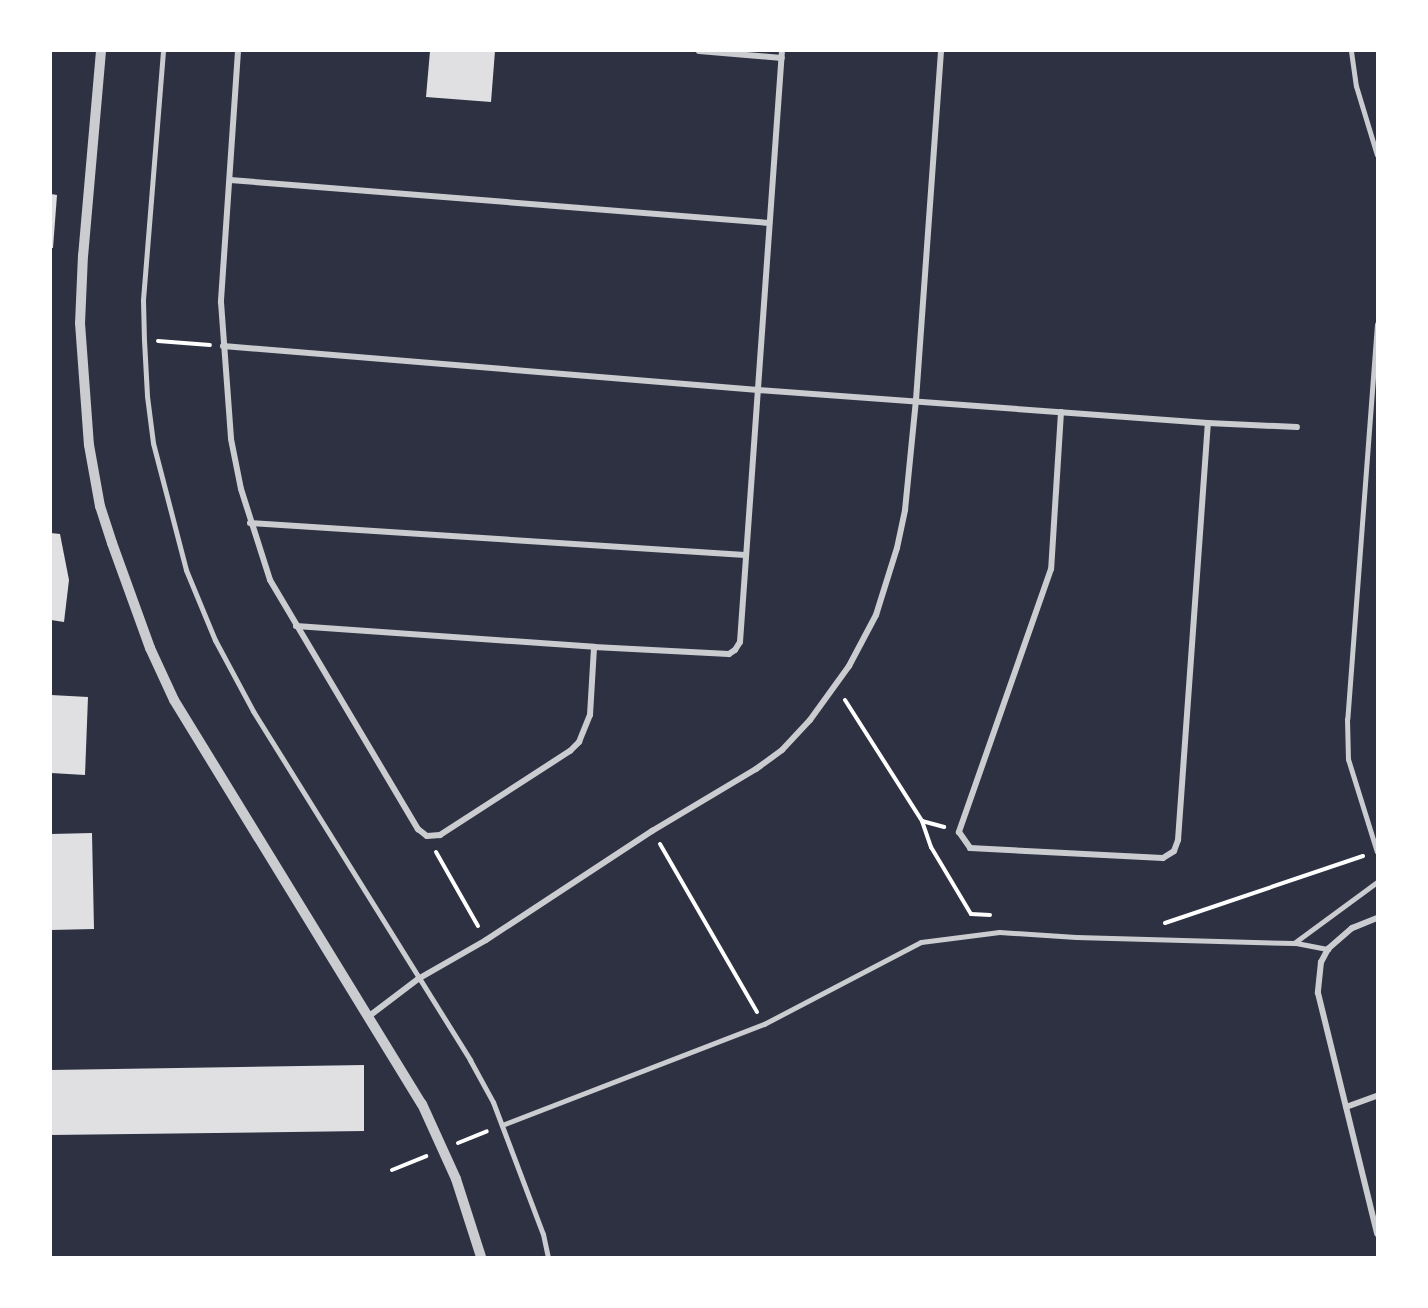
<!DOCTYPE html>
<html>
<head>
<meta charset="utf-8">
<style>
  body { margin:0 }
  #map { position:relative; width:1428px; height:1308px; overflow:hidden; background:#2d3142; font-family:Montserrat,sans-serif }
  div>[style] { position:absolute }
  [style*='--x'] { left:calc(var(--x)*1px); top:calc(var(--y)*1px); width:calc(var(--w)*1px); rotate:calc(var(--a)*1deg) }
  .building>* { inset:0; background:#e0e0e3 }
  .path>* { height:4px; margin:-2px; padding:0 2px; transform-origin:2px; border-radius:2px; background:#fff }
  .pedestrian>* { height:5px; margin:-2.5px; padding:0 2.5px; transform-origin:2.5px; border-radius:2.5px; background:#caccd0 }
  .minor>* { height:6px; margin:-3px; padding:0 3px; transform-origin:3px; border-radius:3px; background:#caccd0 }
  .tertiary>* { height:10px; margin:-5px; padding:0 5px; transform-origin:5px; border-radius:5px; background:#caccd0 }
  span { translate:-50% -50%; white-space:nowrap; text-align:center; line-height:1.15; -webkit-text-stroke:5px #fff; paint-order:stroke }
  .frame { position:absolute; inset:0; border:52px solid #fff; pointer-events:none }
</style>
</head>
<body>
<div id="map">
  <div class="building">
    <i style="clip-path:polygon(430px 51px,495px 51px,491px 102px,426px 97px)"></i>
    <i style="clip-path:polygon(51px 194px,57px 195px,53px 248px,51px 248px)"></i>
    <i style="clip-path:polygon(51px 533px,60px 534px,69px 580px,64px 622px,51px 620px)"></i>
    <i style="clip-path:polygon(51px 695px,88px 697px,85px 775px,51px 773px)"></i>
    <i style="clip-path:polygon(92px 833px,94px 929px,51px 930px,51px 834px)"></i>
    <i style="clip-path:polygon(364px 1065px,364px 1131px,51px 1135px,51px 1070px)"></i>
  </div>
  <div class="path">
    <i style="--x:158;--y:341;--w:52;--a:4.4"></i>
    <i style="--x:845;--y:700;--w:143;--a:57.5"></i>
    <i style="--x:922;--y:821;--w:23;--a:15"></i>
    <i style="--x:922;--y:821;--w:28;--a:71"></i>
    <i style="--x:931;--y:847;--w:78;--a:59.2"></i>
    <i style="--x:971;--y:914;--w:19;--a:3"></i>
    <i style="--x:660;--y:844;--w:194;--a:60"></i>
    <i style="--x:436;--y:852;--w:85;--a:60.4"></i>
    <i style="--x:1165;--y:923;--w:209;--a:-18.7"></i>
    <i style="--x:458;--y:1143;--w:31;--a:-22"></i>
    <i style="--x:392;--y:1170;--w:37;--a:-22"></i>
  </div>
  <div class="pedestrian">
    <i style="--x:163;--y:51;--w:250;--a:94.6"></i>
    <i style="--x:143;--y:300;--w:40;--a:88.6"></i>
    <i style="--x:144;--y:340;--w:56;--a:86.9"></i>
    <i style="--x:147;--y:396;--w:47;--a:82.7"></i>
    <i style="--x:153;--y:443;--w:131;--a:75.4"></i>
    <i style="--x:186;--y:570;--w:76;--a:67.5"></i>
    <i style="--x:215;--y:640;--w:81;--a:61.8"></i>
    <i style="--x:253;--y:711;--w:411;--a:58.1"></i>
    <i style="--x:470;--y:1060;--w:48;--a:61.3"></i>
    <i style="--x:493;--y:1102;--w:141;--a:69.3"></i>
    <i style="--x:543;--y:1234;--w:24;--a:78"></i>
    <i style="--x:1351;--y:51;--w:35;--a:82"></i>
    <i style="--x:1356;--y:86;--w:72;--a:73.1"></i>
    <i style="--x:1377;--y:324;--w:396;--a:94.3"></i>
    <i style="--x:1347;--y:719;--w:40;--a:88.6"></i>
    <i style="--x:1348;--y:759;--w:97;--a:72.7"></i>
    <i style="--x:1296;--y:943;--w:33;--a:11"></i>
    <i style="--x:502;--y:1125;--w:281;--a:-21.1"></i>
    <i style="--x:764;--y:1024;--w:177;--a:-27.6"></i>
    <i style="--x:921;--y:942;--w:79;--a:-7.3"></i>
    <i style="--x:999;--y:932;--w:77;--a:3.7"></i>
    <i style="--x:1076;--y:937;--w:218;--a:1.6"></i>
    <i style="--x:1294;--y:943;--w:103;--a:-36.3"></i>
  </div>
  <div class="minor">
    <i style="--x:238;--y:51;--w:252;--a:93.9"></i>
    <i style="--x:221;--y:302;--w:137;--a:85.8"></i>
    <i style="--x:231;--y:439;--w:51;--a:78.7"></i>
    <i style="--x:241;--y:489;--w:96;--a:72.3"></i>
    <i style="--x:270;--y:580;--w:290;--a:59.3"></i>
    <i style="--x:418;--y:829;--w:11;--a:38"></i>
    <i style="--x:427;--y:836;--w:13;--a:-4"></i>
    <i style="--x:440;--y:835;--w:155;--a:-32.9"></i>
    <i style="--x:570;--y:751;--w:13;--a:-45"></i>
    <i style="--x:579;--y:742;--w:29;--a:-68"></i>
    <i style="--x:590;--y:715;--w:68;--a:-86.6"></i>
    <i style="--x:699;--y:51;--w:83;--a:4.8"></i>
    <i style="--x:230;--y:180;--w:541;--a:4.56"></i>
    <i style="--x:223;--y:346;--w:537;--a:4.7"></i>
    <i style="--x:758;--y:390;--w:451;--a:4.2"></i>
    <i style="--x:1208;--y:423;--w:89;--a:2.6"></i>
    <i style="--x:1061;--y:412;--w:157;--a:93.6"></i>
    <i style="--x:1051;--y:569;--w:279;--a:109.3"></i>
    <i style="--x:959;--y:832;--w:19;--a:55"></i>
    <i style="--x:970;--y:848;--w:193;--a:3"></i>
    <i style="--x:1163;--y:858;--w:13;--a:-32"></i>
    <i style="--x:1174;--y:851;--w:12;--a:-70"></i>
    <i style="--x:1178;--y:840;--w:418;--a:-85.9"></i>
    <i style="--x:250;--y:523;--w:496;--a:3.7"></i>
    <i style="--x:296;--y:626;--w:299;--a:4"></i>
    <i style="--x:594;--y:647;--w:135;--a:3"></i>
    <i style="--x:729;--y:654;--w:7;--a:-34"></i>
    <i style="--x:735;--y:650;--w:9;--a:-58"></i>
    <i style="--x:740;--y:642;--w:592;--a:-85.94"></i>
    <i style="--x:1377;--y:918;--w:27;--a:158"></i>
    <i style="--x:1352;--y:928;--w:32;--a:139"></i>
    <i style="--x:1328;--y:949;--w:15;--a:118"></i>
    <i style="--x:1321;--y:962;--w:31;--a:96"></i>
    <i style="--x:1318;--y:993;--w:248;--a:76.2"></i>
    <i style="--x:368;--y:1017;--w:63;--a:-37.2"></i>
    <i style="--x:418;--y:979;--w:78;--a:-29.8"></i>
    <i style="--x:486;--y:940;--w:199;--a:-33.3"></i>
    <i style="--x:652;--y:831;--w:121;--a:-30.8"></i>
    <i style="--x:756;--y:769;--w:32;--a:-36"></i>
    <i style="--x:782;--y:750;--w:41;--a:-47"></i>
    <i style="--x:810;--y:720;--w:67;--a:-54.2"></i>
    <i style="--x:849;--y:666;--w:58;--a:-62.1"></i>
    <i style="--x:876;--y:615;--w:70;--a:-72.6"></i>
    <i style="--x:897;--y:548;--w:39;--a:-78"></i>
    <i style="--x:905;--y:510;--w:111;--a:-84.3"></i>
    <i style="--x:916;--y:400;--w:350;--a:-85.9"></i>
    <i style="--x:1346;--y:1107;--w:33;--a:-20"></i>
  </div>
  <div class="tertiary">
    <i style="--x:101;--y:51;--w:205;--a:95"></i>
    <i style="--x:83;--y:255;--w:68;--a:92.5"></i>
    <i style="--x:80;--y:323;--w:122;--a:85.8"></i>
    <i style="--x:89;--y:445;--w:62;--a:79.8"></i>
    <i style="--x:100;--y:506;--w:39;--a:72"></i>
    <i style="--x:112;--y:543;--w:112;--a:70.1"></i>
    <i style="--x:150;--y:648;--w:57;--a:65.2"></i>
    <i style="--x:174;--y:700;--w:474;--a:58.5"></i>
    <i style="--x:422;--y:1104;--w:82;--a:65.6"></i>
    <i style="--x:456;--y:1179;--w:82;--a:72.2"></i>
  </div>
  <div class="frame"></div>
</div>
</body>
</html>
